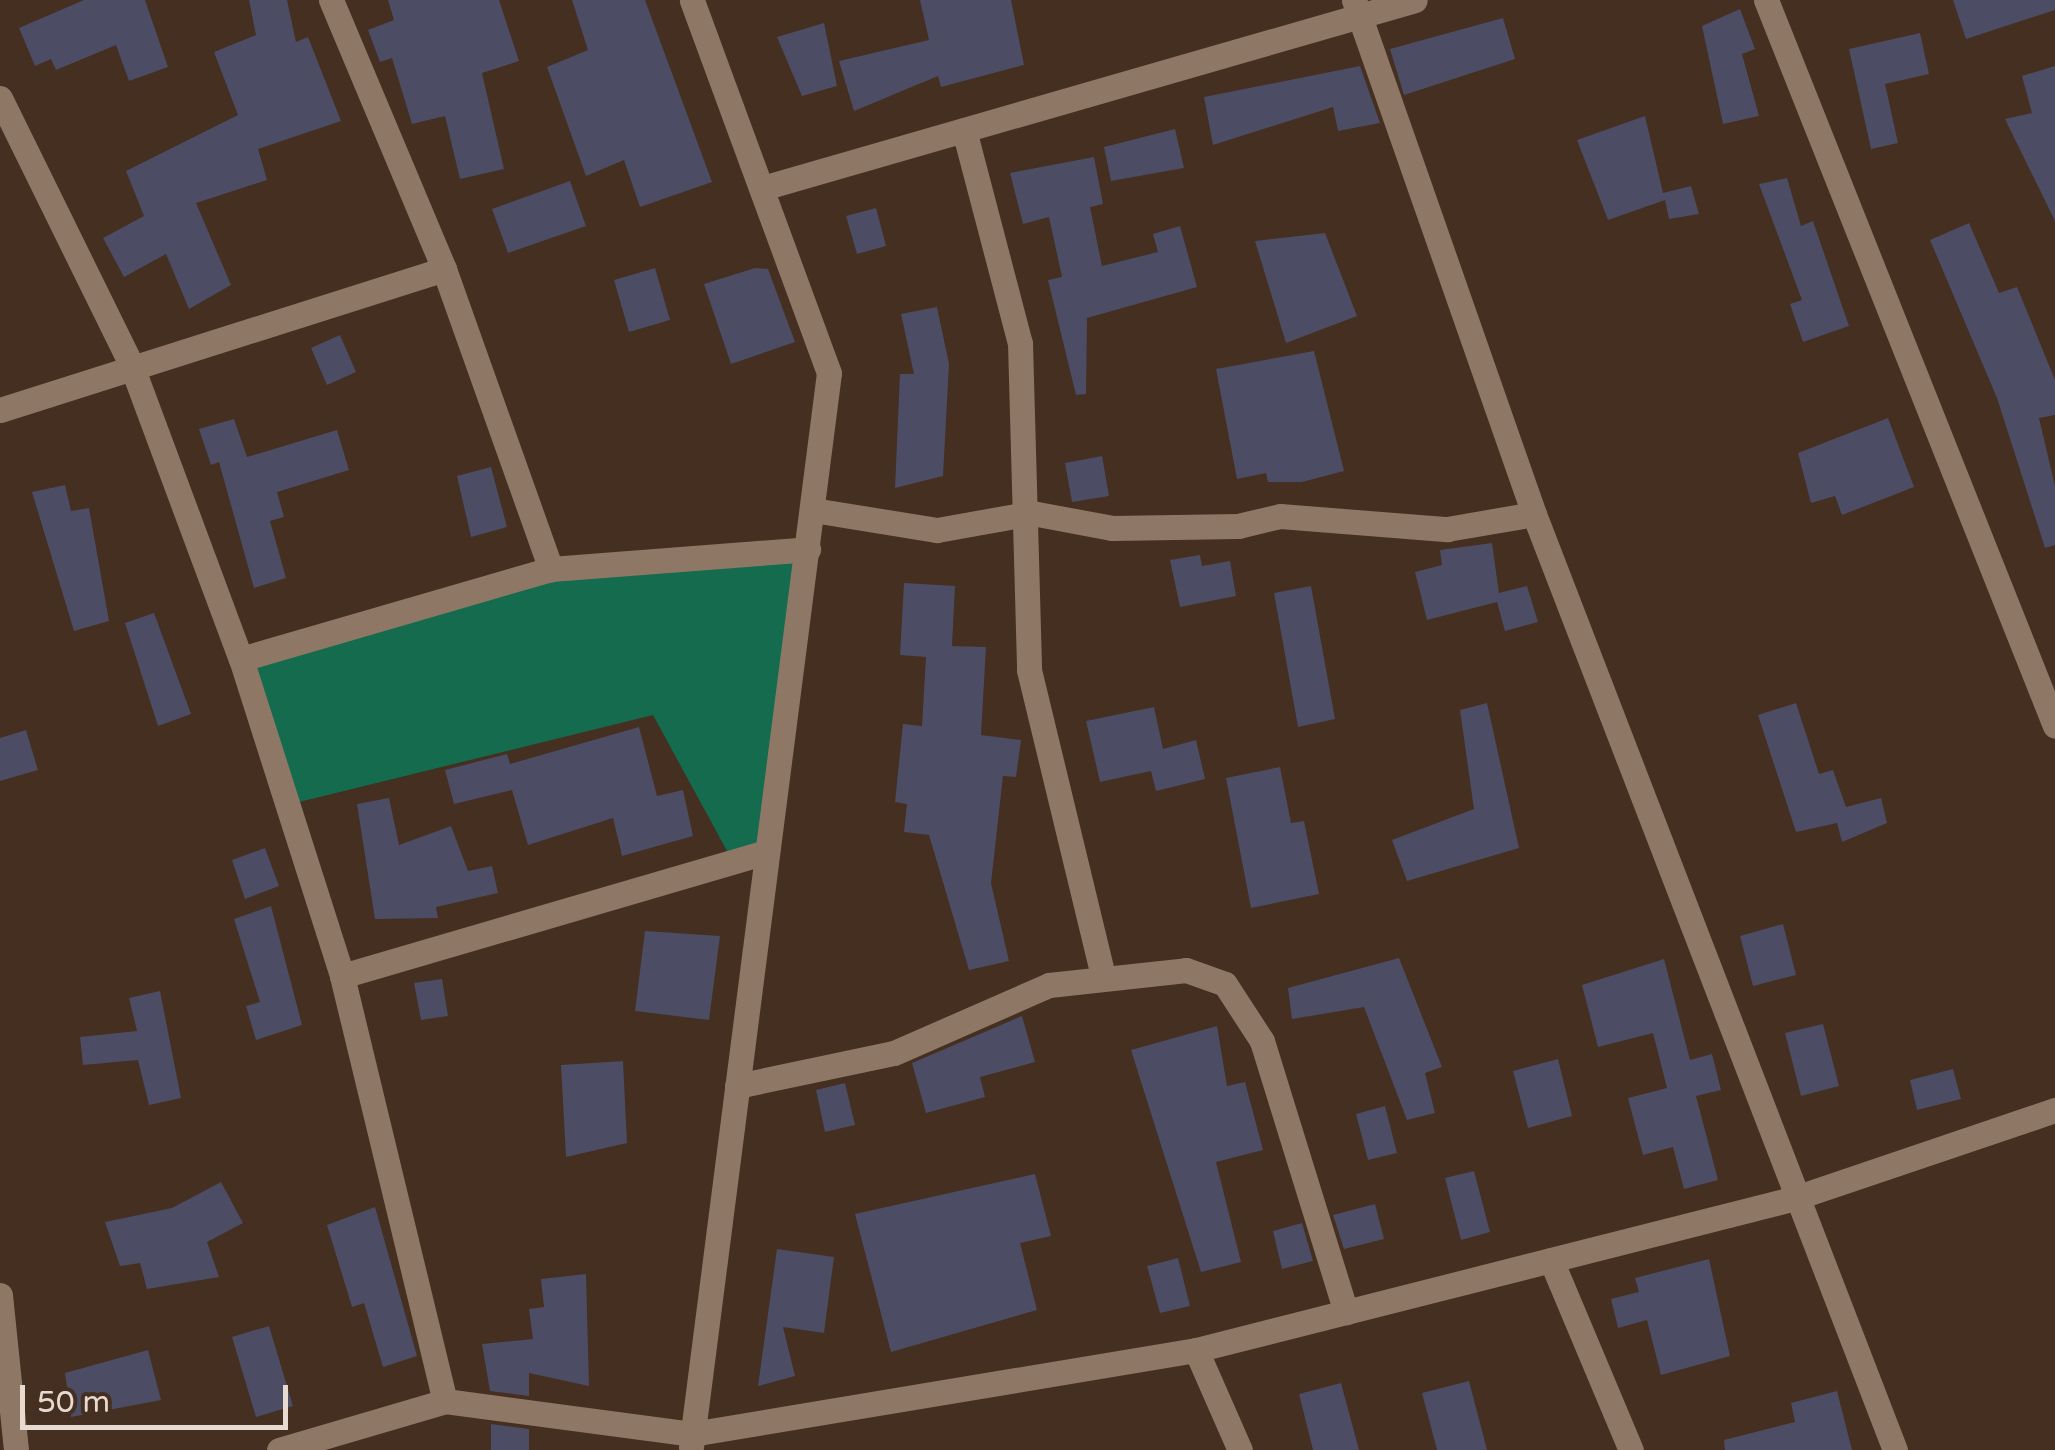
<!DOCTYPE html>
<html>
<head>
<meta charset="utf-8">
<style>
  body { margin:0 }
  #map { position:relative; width:2055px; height:1450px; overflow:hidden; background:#442f21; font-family:"Varela Round",sans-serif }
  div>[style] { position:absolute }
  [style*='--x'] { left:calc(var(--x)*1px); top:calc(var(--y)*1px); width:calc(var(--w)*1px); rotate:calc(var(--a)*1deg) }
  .green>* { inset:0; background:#146b4d }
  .building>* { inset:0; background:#4c4c64 }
  .minor>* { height:25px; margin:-12.5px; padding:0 12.5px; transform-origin:12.5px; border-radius:12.5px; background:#8f7766 }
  span { translate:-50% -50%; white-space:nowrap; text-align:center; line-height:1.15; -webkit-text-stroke:8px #442f21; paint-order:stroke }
  .scale { position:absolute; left:20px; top:1385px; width:268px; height:45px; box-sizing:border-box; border:5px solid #e8dad1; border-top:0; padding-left:12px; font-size:30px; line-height:35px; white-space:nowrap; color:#e8dad1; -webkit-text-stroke:8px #442f21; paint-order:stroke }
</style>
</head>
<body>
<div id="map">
  <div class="green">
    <i style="clip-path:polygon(808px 549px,767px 852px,733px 862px,653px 715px,287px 805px,251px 656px,551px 569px)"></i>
  </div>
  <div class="building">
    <i style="clip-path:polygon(84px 0,145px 0,168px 67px,129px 81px,116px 45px,56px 70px,51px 59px,35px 66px,19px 28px)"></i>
    <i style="clip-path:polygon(249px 0,287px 0,296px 42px,308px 37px,341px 121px,258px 149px,267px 180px,196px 203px,231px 285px,189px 309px,166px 254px,124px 277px,103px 238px,144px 216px,126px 171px,238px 115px,214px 52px,256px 35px)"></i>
    <i style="clip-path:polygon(388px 0,499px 0,519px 61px,482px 73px,504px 169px,460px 179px,445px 116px,412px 124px,392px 58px,380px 62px,368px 30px,394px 20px)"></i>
    <i style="clip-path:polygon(572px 0,645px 0,712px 182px,640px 207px,624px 160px,586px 176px,547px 67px,588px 50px)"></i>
    <i style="clip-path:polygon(920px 0,1011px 0,1024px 65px,941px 87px,938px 76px,854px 111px,839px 61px,929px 40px)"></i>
    <i style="clip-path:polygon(1953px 0,2055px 0,2055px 10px,1966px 39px)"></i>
    <i style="clip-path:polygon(1740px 9px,1755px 49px,1742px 54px,1759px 116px,1723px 124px,1702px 26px)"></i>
    <i style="clip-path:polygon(1503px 18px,1515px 59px,1404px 95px,1390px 49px)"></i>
    <i style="clip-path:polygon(824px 23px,837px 86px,802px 96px,777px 37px)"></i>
    <i style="clip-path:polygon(1920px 33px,1929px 74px,1885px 84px,1898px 143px,1871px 149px,1849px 49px)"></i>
    <i style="clip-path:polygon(1360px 66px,1380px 123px,1338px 131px,1333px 107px,1213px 145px,1204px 97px)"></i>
    <i style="clip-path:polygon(2055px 66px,2055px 221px,2005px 119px,2032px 113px,2022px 76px)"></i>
    <i style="clip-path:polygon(1645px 116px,1663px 193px,1691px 186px,1699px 214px,1669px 219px,1665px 200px,1608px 220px,1577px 140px)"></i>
    <i style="clip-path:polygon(1175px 129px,1184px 168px,1111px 181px,1104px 147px)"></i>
    <i style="clip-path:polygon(1094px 157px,1103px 204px,1090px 207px,1102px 266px,1158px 252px,1153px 234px,1180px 226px,1197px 287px,1087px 318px,1086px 394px,1076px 395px,1048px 280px,1062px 277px,1049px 217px,1023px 224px,1010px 173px)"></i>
    <i style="clip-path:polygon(1787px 178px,1801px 226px,1813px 221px,1849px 326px,1803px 342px,1790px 304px,1802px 300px,1759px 184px)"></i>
    <i style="clip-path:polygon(570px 181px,586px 226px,508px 253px,492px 209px)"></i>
    <i style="clip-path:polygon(876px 208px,886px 246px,857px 254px,846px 216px)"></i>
    <i style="clip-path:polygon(1969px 223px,1999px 293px,2017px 287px,2055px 380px,2055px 415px,2039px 418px,2055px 486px,2055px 545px,2045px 548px,1997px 398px,1930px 240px)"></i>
    <i style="clip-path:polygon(1325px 233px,1357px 316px,1286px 343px,1255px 241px)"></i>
    <i style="clip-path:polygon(655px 268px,670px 320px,629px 332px,614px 280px)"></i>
    <i style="clip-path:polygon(755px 268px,768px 269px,795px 342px,731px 364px,704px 284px)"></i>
    <i style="clip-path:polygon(937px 307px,949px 364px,943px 476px,895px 488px,900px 374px,914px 374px,901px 314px)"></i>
    <i style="clip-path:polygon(340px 335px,356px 372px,327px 385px,311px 348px)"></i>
    <i style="clip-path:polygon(1314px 351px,1344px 471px,1302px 482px,1268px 482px,1266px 473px,1237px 479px,1216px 369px)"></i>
    <i style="clip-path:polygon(1888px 418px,1914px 487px,1842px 515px,1835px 496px,1811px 503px,1798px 453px)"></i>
    <i style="clip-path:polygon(234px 419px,247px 457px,337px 430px,349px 470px,277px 492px,284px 517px,270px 521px,286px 578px,254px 588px,219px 462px,211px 465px,199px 429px)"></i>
    <i style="clip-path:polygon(1102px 456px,1109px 496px,1072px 502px,1065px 463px)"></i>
    <i style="clip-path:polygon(491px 467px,507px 527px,471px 537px,457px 476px)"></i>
    <i style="clip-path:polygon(65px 485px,71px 511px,89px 508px,109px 621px,74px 631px,32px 492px)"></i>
    <i style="clip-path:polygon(1492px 543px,1499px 593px,1527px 586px,1538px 622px,1505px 631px,1497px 602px,1427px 620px,1415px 572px,1442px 565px,1440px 550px)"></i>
    <i style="clip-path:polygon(1200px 555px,1202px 566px,1230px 561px,1236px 596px,1180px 607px,1170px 560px)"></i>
    <i style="clip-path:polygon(904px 583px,955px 586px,952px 646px,986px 647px,981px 735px,1021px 740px,1016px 777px,1003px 776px,991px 883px,1009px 961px,969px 970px,929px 835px,904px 832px,907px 804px,895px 802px,903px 724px,922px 726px,926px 657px,900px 655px)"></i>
    <i style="clip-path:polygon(1311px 586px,1335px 719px,1298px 727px,1274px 593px)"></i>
    <i style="clip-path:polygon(154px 613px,191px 714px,158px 726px,125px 623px)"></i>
    <i style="clip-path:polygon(1487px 703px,1519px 848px,1407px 881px,1392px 840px,1474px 809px,1460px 710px)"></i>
    <i style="clip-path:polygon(1796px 703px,1819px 774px,1833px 770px,1846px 807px,1881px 798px,1887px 823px,1842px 842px,1837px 823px,1796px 832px,1758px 715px)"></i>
    <i style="clip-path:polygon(1154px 707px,1163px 749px,1196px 740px,1205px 779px,1156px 791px,1151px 771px,1100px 782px,1086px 721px)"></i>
    <i style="clip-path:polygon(639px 727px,657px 796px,683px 790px,693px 836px,622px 856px,613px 818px,528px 845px,512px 790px,454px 804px,445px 770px,507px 754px,510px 764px)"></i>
    <i style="clip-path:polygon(26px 730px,38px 770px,0 781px,0 738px)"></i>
    <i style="clip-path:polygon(1280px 767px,1291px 823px,1304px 821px,1319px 894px,1251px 908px,1226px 778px)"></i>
    <i style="clip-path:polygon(389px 798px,399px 845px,451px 826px,468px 871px,492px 866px,498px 893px,436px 907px,438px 918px,375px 919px,357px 804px)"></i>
    <i style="clip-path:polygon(265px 848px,279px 886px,245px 899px,232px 860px)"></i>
    <i style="clip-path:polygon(271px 906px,302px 1025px,256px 1040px,246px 1006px,260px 1002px,234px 919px)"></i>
    <i style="clip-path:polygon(1783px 924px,1796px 975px,1753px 986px,1740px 936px)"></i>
    <i style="clip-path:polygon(645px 931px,720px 936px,709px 1020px,635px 1011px)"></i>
    <i style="clip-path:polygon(1399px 958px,1442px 1067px,1425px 1073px,1435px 1113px,1407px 1120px,1364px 1007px,1292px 1019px,1288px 988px)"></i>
    <i style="clip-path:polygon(1664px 959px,1690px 1060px,1712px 1054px,1721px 1090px,1696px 1096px,1718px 1180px,1684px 1189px,1673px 1147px,1643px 1155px,1628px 1098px,1667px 1088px,1653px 1033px,1598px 1047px,1582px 985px)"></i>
    <i style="clip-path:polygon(442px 979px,448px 1016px,421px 1020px,414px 983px)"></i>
    <i style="clip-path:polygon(160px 991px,181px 1098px,149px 1105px,138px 1060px,83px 1065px,80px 1037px,137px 1031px,129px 998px)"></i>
    <i style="clip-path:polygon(1022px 1016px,1035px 1062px,980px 1077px,985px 1097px,926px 1113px,912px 1063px)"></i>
    <i style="clip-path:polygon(1823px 1024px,1839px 1086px,1801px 1096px,1785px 1033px)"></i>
    <i style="clip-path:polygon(1217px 1026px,1227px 1086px,1245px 1082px,1263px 1150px,1216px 1162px,1241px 1262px,1201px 1272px,1131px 1050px)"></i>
    <i style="clip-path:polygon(1558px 1059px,1572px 1116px,1528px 1128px,1513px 1071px)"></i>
    <i style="clip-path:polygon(623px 1061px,627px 1143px,566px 1157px,561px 1065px)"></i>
    <i style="clip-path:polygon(1953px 1069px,1961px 1099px,1917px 1110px,1910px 1080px)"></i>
    <i style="clip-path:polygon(845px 1083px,855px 1125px,825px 1132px,816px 1090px)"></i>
    <i style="clip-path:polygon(1385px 1106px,1397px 1153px,1368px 1160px,1356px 1114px)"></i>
    <i style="clip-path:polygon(1474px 1171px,1490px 1232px,1461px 1240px,1445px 1178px)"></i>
    <i style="clip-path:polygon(1035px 1174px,1051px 1236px,1020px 1243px,1037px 1310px,891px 1352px,855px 1214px)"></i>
    <i style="clip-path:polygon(221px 1182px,243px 1223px,207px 1242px,219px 1277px,147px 1289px,140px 1263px,120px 1266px,105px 1222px,172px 1208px)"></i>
    <i style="clip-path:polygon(1375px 1204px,1384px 1239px,1344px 1249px,1333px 1215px)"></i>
    <i style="clip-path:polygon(375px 1207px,417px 1356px,383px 1367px,364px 1303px,352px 1307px,327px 1225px)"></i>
    <i style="clip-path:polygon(1302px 1223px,1313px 1261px,1282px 1269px,1273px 1231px)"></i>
    <i style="clip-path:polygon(777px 1249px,834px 1257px,824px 1333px,783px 1327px,795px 1376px,758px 1386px)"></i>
    <i style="clip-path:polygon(1178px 1258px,1190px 1306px,1160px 1313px,1147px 1266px)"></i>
    <i style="clip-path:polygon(1709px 1259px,1730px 1356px,1661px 1375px,1647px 1320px,1618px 1328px,1611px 1299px,1639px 1292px,1635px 1278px)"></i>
    <i style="clip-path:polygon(586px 1274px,589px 1386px,529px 1373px,529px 1396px,490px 1391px,482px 1344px,533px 1339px,529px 1309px,544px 1307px,541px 1279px)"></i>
    <i style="clip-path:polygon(269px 1326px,293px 1406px,256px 1417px,232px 1337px)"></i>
    <i style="clip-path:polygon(148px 1350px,161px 1400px,71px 1417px,65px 1373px)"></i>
    <i style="clip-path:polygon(1469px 1381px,1487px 1450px,1437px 1450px,1422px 1393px)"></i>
    <i style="clip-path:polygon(1341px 1383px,1359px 1450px,1313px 1450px,1299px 1394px)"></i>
    <i style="clip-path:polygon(1837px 1391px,1852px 1450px,1725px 1450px,1724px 1440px,1795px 1422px,1791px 1403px)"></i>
    <i style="clip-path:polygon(491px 1424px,529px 1429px,529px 1450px,491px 1450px)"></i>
  </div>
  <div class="minor">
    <i style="--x:331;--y:0;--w:292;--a:67.2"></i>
    <i style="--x:444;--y:269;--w:319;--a:70.4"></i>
    <i style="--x:1354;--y:0;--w:545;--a:70.7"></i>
    <i style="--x:1534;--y:514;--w:1003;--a:68.91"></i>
    <i style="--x:1766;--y:0;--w:781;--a:68.29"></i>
    <i style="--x:0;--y:98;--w:297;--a:63.8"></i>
    <i style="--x:131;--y:364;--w:315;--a:69.6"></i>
    <i style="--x:241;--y:659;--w:333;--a:72.3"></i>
    <i style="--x:342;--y:976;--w:437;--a:76.4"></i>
    <i style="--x:964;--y:130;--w:220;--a:75.3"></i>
    <i style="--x:1020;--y:343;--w:327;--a:88.4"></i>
    <i style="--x:1029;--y:670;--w:316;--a:76.4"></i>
    <i style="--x:766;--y:187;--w:675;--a:-16.07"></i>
    <i style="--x:0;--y:410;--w:466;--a:-17.6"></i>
    <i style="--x:813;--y:510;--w:126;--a:9.2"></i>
    <i style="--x:937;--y:530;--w:97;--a:-10.1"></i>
    <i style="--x:1032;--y:513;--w:81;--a:10.6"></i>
    <i style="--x:1112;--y:528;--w:126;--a:-0.9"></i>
    <i style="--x:1238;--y:526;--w:43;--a:-13.4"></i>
    <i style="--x:1280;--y:516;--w:168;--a:4.5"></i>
    <i style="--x:1447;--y:529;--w:88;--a:-9.8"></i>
    <i style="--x:241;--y:659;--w:323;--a:-16.2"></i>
    <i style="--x:551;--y:569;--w:258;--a:-4.4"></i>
    <i style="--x:342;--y:976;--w:443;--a:-16.3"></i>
    <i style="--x:737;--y:1086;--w:160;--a:-11.9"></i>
    <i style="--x:894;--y:1053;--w:169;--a:-23.7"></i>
    <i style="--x:1049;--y:985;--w:138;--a:-6.2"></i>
    <i style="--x:1186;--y:970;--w:41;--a:19.7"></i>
    <i style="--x:1225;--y:984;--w:68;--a:57"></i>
    <i style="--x:1262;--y:1041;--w:284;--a:72.8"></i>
    <i style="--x:1551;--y:1260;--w:206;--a:67.2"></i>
    <i style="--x:0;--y:1295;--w:156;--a:84.1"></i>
    <i style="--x:1196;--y:1350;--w:109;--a:66.3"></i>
    <i style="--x:691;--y:1447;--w:1083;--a:-82.68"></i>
    <i style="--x:829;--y:373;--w:397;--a:-110.2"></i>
    <i style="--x:279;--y:1450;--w:173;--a:-16.4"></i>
    <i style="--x:445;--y:1401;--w:249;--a:7.6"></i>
    <i style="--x:692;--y:1434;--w:511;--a:-9.46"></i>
    <i style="--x:1196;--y:1350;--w:615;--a:-14.22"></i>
    <i style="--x:1792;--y:1199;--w:278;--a:-18.7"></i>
  </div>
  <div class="scale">50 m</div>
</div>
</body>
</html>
